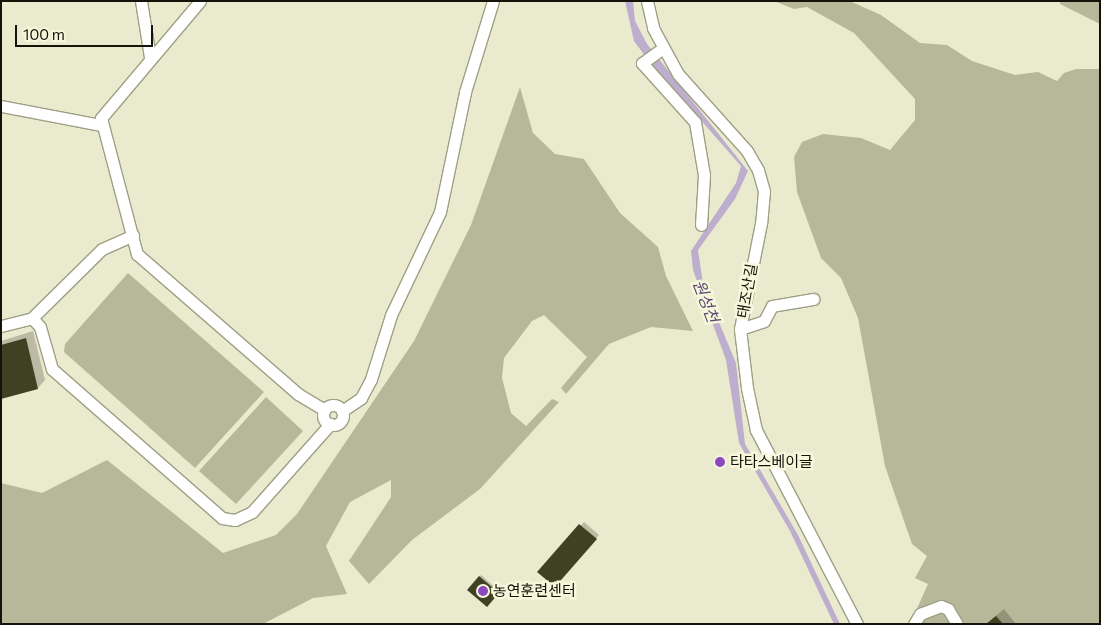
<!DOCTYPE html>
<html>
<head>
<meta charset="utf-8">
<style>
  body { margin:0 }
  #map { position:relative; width:1101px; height:625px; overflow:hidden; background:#eaeacf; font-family:Commissioner,"Noto Sans KR",sans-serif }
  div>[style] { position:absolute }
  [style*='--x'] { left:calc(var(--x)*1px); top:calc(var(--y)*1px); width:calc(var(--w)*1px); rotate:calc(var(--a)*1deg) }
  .green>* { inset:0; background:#b7b899 }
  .water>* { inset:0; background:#beaecd }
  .shadow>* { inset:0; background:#0003 }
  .building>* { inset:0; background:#404022 }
  .roads { filter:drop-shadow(1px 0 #9f9f85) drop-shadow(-1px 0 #9f9f85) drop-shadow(0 1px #9f9f85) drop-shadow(0 -1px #9f9f85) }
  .minor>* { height:11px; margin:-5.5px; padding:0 5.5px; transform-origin:5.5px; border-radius:5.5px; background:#fff }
  .minor>.ring { margin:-5.5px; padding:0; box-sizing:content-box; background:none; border:11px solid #fff; border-radius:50% }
  .dots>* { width:14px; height:14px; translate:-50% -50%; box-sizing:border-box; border:2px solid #f7f7dc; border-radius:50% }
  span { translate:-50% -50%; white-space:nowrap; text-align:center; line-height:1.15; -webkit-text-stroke:5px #f7f7dc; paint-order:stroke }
  .street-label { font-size:15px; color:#13130a }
  .poi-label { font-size:15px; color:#13130a }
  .left { translate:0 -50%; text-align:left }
  .water-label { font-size:16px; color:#5c4571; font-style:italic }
  .frame { position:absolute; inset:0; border:2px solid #13130a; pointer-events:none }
  .scale { position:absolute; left:15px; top:25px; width:138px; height:22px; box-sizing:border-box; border:2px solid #13130a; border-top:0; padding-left:6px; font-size:15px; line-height:18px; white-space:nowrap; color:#13130a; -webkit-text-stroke:4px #f7f7dc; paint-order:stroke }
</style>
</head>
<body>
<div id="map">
  <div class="green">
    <i style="clip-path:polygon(774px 1px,852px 2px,881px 15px,920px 43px,947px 45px,972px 61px,1015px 75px,1038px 72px,1057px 81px,1064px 73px,1076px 69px,1100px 69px,1100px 624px,910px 624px,928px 584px,915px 578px,927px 556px,912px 544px,885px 466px,858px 318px,841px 278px,821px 258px,797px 192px,794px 157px,802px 142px,823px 134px,861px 138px,890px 150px,915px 120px,915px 99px,854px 33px,807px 7px,794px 9px)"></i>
    <i style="clip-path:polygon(1060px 1px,1100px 1px,1100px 24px,1060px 4px)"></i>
    <i style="clip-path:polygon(520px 87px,533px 133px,555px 154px,584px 159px,620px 213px,658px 247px,666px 276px,693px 331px,651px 327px,609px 344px,566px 394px,561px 388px,587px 357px,544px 315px,532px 321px,504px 358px,502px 378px,511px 413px,526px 426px,552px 399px,559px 402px,480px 489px,412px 540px,369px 584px,349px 561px,391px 497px,391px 480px,350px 502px,326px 546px,347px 594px,313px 598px,263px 624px,1px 624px,1px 483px,42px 493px,107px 460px,223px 553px,276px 535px,297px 514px,414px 341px,471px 225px)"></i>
    <i style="clip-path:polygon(128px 273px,264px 392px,195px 468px,64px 352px,65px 344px)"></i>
    <i style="clip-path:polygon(266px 397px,303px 431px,236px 504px,199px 471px)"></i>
  </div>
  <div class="water">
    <i style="clip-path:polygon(625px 1px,633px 1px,635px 21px,647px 44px,748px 171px,735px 199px,698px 250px,703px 284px,736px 363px,745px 444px,798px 535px,840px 624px,834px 624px,790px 531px,739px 443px,726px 360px,693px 270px,691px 251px,736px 183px,741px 166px,648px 60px,634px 41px)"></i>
  </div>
  <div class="shadow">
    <i style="clip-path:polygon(33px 331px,45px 380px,38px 388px,1px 398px,1px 341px)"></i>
    <i style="clip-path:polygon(584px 522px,599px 535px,558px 582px,539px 572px)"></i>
    <i style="clip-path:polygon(481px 575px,499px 591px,487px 605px,468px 590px)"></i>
    <i style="clip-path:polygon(1004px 609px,1016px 624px,987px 624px,992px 619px)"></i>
  </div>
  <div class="building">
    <i style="clip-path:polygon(26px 338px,38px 389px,1px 399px,1px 345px)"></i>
    <i style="clip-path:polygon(579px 524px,597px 539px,555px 587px,537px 572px)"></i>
    <i style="clip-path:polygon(479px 576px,499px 593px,487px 607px,467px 590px)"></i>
    <i style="clip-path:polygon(996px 616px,1003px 624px,986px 624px)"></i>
  </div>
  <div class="roads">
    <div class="minor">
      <i style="--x:141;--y:1;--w:57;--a:80.9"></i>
      <i style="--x:200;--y:1;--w:153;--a:130.2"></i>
      <i style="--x:101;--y:118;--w:141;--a:75.2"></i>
      <i style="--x:137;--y:254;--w:213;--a:41"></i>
      <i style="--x:298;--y:394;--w:31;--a:31"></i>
      <i style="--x:647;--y:1;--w:28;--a:77"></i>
      <i style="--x:653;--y:28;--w:52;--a:61.5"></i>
      <i style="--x:678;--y:74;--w:103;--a:48.1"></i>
      <i style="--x:747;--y:151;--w:22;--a:60"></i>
      <i style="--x:758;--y:170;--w:22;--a:74"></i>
      <i style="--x:764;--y:191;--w:32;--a:95"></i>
      <i style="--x:761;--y:223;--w:108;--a:101.2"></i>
      <i style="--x:740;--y:329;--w:59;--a:83.2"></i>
      <i style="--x:747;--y:388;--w:43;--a:77.9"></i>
      <i style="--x:756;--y:430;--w:219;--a:62.5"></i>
      <i style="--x:663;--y:48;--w:26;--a:144"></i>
      <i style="--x:642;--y:63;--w:79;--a:48.1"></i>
      <i style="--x:695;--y:122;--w:54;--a:80.4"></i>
      <i style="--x:704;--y:175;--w:50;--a:93.4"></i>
      <i style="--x:1;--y:106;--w:102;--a:10.8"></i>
      <i style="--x:32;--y:318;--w:12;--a:48"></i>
      <i style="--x:40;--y:327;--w:44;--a:74.1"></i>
      <i style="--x:52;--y:369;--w:226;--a:41.2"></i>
      <i style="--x:222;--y:518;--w:13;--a:9"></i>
      <i style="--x:235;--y:520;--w:19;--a:-25"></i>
      <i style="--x:252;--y:512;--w:118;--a:-48.4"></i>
      <i style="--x:1;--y:326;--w:32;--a:-14"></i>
      <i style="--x:32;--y:318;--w:98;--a:-44.6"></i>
      <i style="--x:102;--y:249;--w:34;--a:-24"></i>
      <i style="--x:740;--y:329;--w:25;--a:-18"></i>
      <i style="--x:764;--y:321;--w:17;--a:-62"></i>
      <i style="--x:772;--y:306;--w:42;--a:-9.7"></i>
      <i class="ring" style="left:323px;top:405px;width:9px;height:9px"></i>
      <i style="--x:342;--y:411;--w:23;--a:-34"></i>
      <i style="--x:361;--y:398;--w:21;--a:-62"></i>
      <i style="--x:371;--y:379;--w:67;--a:-72.6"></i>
      <i style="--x:391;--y:315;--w:114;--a:-64.6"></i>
      <i style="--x:440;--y:212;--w:123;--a:-78.2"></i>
      <i style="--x:465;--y:92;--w:95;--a:-72.9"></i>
      <i style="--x:914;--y:624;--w:12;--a:-59"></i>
      <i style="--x:920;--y:614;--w:22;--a:-21"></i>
      <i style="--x:941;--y:606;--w:8;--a:23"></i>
      <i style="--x:948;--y:609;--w:17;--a:59"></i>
    </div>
  </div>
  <div class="dots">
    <i style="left:720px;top:462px;background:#8c49bd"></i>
    <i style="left:483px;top:591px;background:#8c49bd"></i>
  </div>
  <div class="street-label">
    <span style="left:747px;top:291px;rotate:-80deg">태조산길</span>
  </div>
  <div class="poi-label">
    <span class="left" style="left:730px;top:462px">타타스베이글</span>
    <span class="left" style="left:493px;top:591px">농연훈련센터</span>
  </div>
  <div class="water-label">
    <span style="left:706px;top:301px;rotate:69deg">원성천</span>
  </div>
  <div class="frame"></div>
  <div class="scale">100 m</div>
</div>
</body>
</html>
